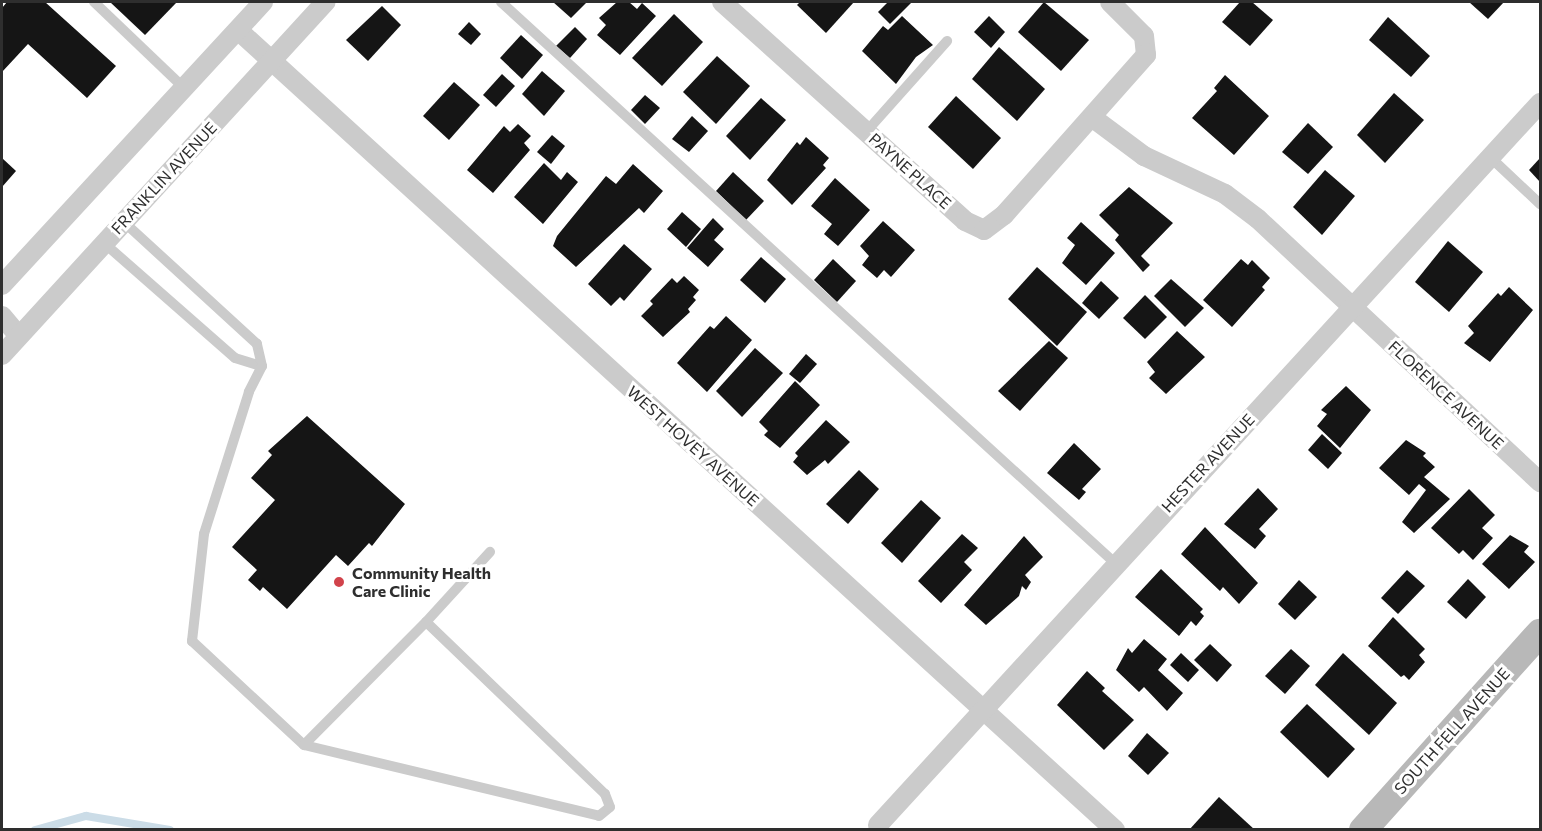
<!DOCTYPE html>
<html>
<head>
<meta charset="utf-8">
<style>
  body { margin:0 }
  #map { position:relative; width:1542px; height:831px; overflow:hidden; background:#fff; font-family:Commissioner,sans-serif }
  div>[style] { position:absolute }
  [style*='--x'] { left:calc(var(--x)*1px); top:calc(var(--y)*1px); width:calc(var(--w)*1px); rotate:calc(var(--a)*1deg) }
  .stream>* { height:8px; margin:-4px; padding:0 4px; transform-origin:4px; border-radius:4px; background:#cbdce7 }
  .building>* { inset:0; background:#151515 }
  .lane>* { height:10px; margin:-5px; padding:0 5px; transform-origin:5px; border-radius:5px; background:#cbcbcb }
  .street>* { height:20px; margin:-10px; padding:0 10px; transform-origin:10px; border-radius:10px; background:#cbcbcb }
  .secondary>* { height:28px; margin:-14px; padding:0 14px; transform-origin:14px; border-radius:14px; background:#b8b8b8 }
  .dots>* { width:16px; height:16px; translate:-50% -50%; box-sizing:border-box; border:3px solid #fff; border-radius:50% }
  span { translate:-50% -50%; white-space:nowrap; text-align:center; line-height:1.15; -webkit-text-stroke:6px #fff; paint-order:stroke }
  .street-label { font-size:16px; color:#2e2e2e }
  .poi-label { font-size:16px; color:#2e2e2e; font-weight:700 }
  .left { translate:0 -50%; text-align:left }
  .frame { position:absolute; inset:0; border:3px solid #2e2e2e; pointer-events:none }
</style>
</head>
<body>
<div id="map">
  <div class="stream">
    <i style="--x:35;--y:830;--w:53;--a:-15.4"></i>
    <i style="--x:86;--y:816;--w:85;--a:9.5"></i>
  </div>
  <div class="building">
    <i style="clip-path:polygon(7px 2px,45px 2px,116px 66px,87px 98px,28px 44px,2px 72px,2px 8px)"></i>
    <i style="clip-path:polygon(110px 2px,177px 2px,145px 35px)"></i>
    <i style="clip-path:polygon(553px 2px,587px 2px,571px 18px)"></i>
    <i style="clip-path:polygon(617px 2px,629px 2px,637px 9px,642px 3px,656px 16px,620px 55px,597px 35px,606px 25px,599px 18px)"></i>
    <i style="clip-path:polygon(800px 2px,854px 2px,826px 33px,797px 5px)"></i>
    <i style="clip-path:polygon(888px 2px,912px 2px,890px 24px,878px 12px)"></i>
    <i style="clip-path:polygon(1044px 2px,1089px 40px,1061px 71px,1018px 32px)"></i>
    <i style="clip-path:polygon(1240px 2px,1252px 2px,1273px 20px,1250px 46px,1222px 22px)"></i>
    <i style="clip-path:polygon(1469px 2px,1504px 2px,1488px 19px)"></i>
    <i style="clip-path:polygon(382px 6px,401px 25px,368px 61px,346px 40px)"></i>
    <i style="clip-path:polygon(674px 14px,703px 42px,662px 86px,632px 58px)"></i>
    <i style="clip-path:polygon(902px 16px,933px 45px,916px 57px,896px 84px,862px 51px,883px 26px,888px 30px)"></i>
    <i style="clip-path:polygon(989px 16px,1005px 32px,991px 48px,974px 32px)"></i>
    <i style="clip-path:polygon(1388px 17px,1430px 56px,1411px 77px,1369px 40px)"></i>
    <i style="clip-path:polygon(469px 22px,481px 34px,471px 45px,458px 34px)"></i>
    <i style="clip-path:polygon(575px 27px,587px 39px,570px 58px,556px 46px)"></i>
    <i style="clip-path:polygon(521px 35px,543px 55px,522px 79px,500px 58px)"></i>
    <i style="clip-path:polygon(999px 47px,1045px 89px,1017px 121px,972px 79px)"></i>
    <i style="clip-path:polygon(717px 56px,750px 86px,716px 124px,683px 92px)"></i>
    <i style="clip-path:polygon(542px 71px,565px 91px,544px 116px,522px 94px)"></i>
    <i style="clip-path:polygon(502px 74px,515px 86px,496px 107px,483px 95px)"></i>
    <i style="clip-path:polygon(1225px 75px,1269px 116px,1234px 155px,1192px 118px,1217px 91px,1214px 88px)"></i>
    <i style="clip-path:polygon(454px 82px,480px 105px,449px 140px,423px 116px)"></i>
    <i style="clip-path:polygon(1394px 93px,1424px 120px,1385px 163px,1357px 135px)"></i>
    <i style="clip-path:polygon(645px 95px,660px 108px,645px 124px,631px 110px)"></i>
    <i style="clip-path:polygon(956px 96px,1001px 138px,973px 169px,928px 127px)"></i>
    <i style="clip-path:polygon(761px 98px,786px 120px,750px 160px,726px 136px)"></i>
    <i style="clip-path:polygon(692px 116px,708px 131px,689px 152px,672px 139px)"></i>
    <i style="clip-path:polygon(1308px 123px,1333px 147px,1308px 174px,1282px 152px)"></i>
    <i style="clip-path:polygon(518px 124px,531px 136px,524px 143px,530px 150px,493px 193px,467px 170px,504px 126px,510px 132px)"></i>
    <i style="clip-path:polygon(552px 135px,565px 146px,551px 164px,537px 152px)"></i>
    <i style="clip-path:polygon(806px 137px,829px 158px,823px 165px,826px 168px,792px 205px,767px 180px,797px 142px,800px 145px)"></i>
    <i style="clip-path:polygon(2px 158px,16px 171px,2px 187px)"></i>
    <i style="clip-path:polygon(1540px 158px,1540px 182px,1529px 170px)"></i>
    <i style="clip-path:polygon(544px 163px,561px 180px,567px 172px,578px 182px,543px 224px,514px 197px)"></i>
    <i style="clip-path:polygon(633px 164px,663px 191px,644px 213px,639px 208px,576px 267px,553px 246px,557px 236px,606px 176px,616px 184px)"></i>
    <i style="clip-path:polygon(1325px 170px,1355px 196px,1322px 235px,1293px 207px)"></i>
    <i style="clip-path:polygon(733px 172px,764px 201px,746px 220px,716px 191px)"></i>
    <i style="clip-path:polygon(835px 178px,870px 210px,838px 246px,824px 234px,832px 224px,811px 206px)"></i>
    <i style="clip-path:polygon(1129px 187px,1173px 223px,1141px 256px,1150px 265px,1143px 272px,1115px 240px,1119px 235px,1099px 215px)"></i>
    <i style="clip-path:polygon(682px 212px,701px 229px,686px 247px,667px 229px)"></i>
    <i style="clip-path:polygon(713px 218px,724px 229px,714px 240px,724px 249px,708px 267px,687px 248px)"></i>
    <i style="clip-path:polygon(883px 221px,915px 250px,891px 277px,884px 270px,877px 278px,862px 265px,869px 256px,860px 246px)"></i>
    <i style="clip-path:polygon(1081px 222px,1115px 253px,1086px 285px,1062px 263px,1075px 245px,1067px 238px)"></i>
    <i style="clip-path:polygon(1448px 241px,1483px 272px,1449px 312px,1415px 282px)"></i>
    <i style="clip-path:polygon(624px 244px,652px 269px,624px 301px,620px 297px,611px 306px,588px 284px)"></i>
    <i style="clip-path:polygon(761px 257px,786px 279px,765px 303px,740px 280px)"></i>
    <i style="clip-path:polygon(833px 259px,856px 281px,837px 302px,814px 280px)"></i>
    <i style="clip-path:polygon(1241px 259px,1248px 265px,1252px 260px,1270px 278px,1262px 287px,1265px 290px,1232px 327px,1203px 300px)"></i>
    <i style="clip-path:polygon(1037px 267px,1087px 312px,1057px 346px,1008px 299px)"></i>
    <i style="clip-path:polygon(684px 276px,699px 290px,693px 297px,696px 300px,688px 309px,690px 312px,663px 337px,641px 316px,653px 304px,650px 301px,672px 278px,677px 283px)"></i>
    <i style="clip-path:polygon(1171px 279px,1204px 308px,1185px 327px,1154px 296px)"></i>
    <i style="clip-path:polygon(1101px 281px,1119px 298px,1099px 319px,1082px 303px)"></i>
    <i style="clip-path:polygon(1509px 287px,1533px 310px,1490px 362px,1464px 343px,1474px 333px,1468px 326px,1498px 293px,1501px 296px)"></i>
    <i style="clip-path:polygon(1145px 295px,1167px 317px,1145px 339px,1123px 318px)"></i>
    <i style="clip-path:polygon(726px 316px,752px 340px,707px 392px,677px 363px,710px 326px,714px 329px)"></i>
    <i style="clip-path:polygon(1177px 331px,1205px 357px,1166px 394px,1149px 378px,1155px 372px,1147px 362px)"></i>
    <i style="clip-path:polygon(1049px 341px,1068px 358px,1020px 411px,998px 391px)"></i>
    <i style="clip-path:polygon(755px 348px,783px 373px,742px 417px,716px 391px)"></i>
    <i style="clip-path:polygon(806px 354px,817px 364px,800px 383px,789px 374px)"></i>
    <i style="clip-path:polygon(795px 381px,820px 405px,780px 448px,764px 435px,768px 431px,759px 422px)"></i>
    <i style="clip-path:polygon(1346px 386px,1371px 410px,1340px 448px,1317px 426px,1327px 414px,1321px 410px)"></i>
    <i style="clip-path:polygon(307px 416px,405px 504px,372px 546px,369px 543px,348px 566px,336px 555px,287px 609px,263px 587px,260px 591px,248px 580px,257px 570px,232px 547px,275px 500px,251px 478px,272px 455px,268px 451px)"></i>
    <i style="clip-path:polygon(826px 420px,850px 442px,828px 464px,825px 460px,807px 475px,793px 462px,798px 456px,795px 453px)"></i>
    <i style="clip-path:polygon(1322px 434px,1342px 453px,1328px 469px,1308px 450px)"></i>
    <i style="clip-path:polygon(1406px 440px,1426px 453px,1423px 456px,1435px 467px,1424px 477px,1450px 499px,1414px 533px,1402px 522px,1426px 490px,1419px 484px,1409px 495px,1379px 468px)"></i>
    <i style="clip-path:polygon(1074px 443px,1101px 469px,1082px 489px,1086px 492px,1079px 500px,1047px 473px)"></i>
    <i style="clip-path:polygon(859px 470px,879px 489px,848px 524px,826px 504px)"></i>
    <i style="clip-path:polygon(1258px 488px,1278px 509px,1259px 529px,1266px 536px,1255px 549px,1224px 524px)"></i>
    <i style="clip-path:polygon(1469px 489px,1495px 515px,1482px 528px,1493px 538px,1473px 560px,1463px 550px,1459px 554px,1431px 528px)"></i>
    <i style="clip-path:polygon(921px 500px,941px 518px,902px 563px,881px 543px)"></i>
    <i style="clip-path:polygon(1205px 527px,1258px 583px,1239px 604px,1223px 587px,1220px 591px,1181px 554px)"></i>
    <i style="clip-path:polygon(962px 534px,978px 548px,964px 562px,972px 570px,941px 603px,918px 581px)"></i>
    <i style="clip-path:polygon(1510px 535px,1529px 546px,1524px 552px,1535px 562px,1509px 589px,1482px 564px)"></i>
    <i style="clip-path:polygon(1024px 536px,1043px 557px,1025px 575px,1031px 582px,1026px 590px,1022px 586px,1019px 596px,986px 625px,964px 605px)"></i>
    <i style="clip-path:polygon(1161px 569px,1203px 609px,1200px 612px,1204px 616px,1196px 626px,1191px 621px,1179px 636px,1135px 597px)"></i>
    <i style="clip-path:polygon(1407px 570px,1425px 586px,1398px 614px,1381px 598px)"></i>
    <i style="clip-path:polygon(1468px 579px,1486px 597px,1466px 619px,1447px 602px)"></i>
    <i style="clip-path:polygon(1299px 580px,1317px 597px,1295px 620px,1278px 604px)"></i>
    <i style="clip-path:polygon(1393px 617px,1425px 649px,1419px 655px,1425px 662px,1409px 680px,1404px 675px,1401px 677px,1368px 646px)"></i>
    <i style="clip-path:polygon(1144px 639px,1167px 659px,1158px 670px,1183px 693px,1167px 711px,1144px 687px,1139px 692px,1116px 670px,1128px 648px,1132px 653px)"></i>
    <i style="clip-path:polygon(1210px 644px,1232px 665px,1217px 682px,1194px 660px)"></i>
    <i style="clip-path:polygon(1291px 649px,1310px 666px,1285px 694px,1265px 676px)"></i>
    <i style="clip-path:polygon(1181px 653px,1199px 670px,1188px 682px,1170px 665px)"></i>
    <i style="clip-path:polygon(1343px 653px,1397px 703px,1369px 735px,1315px 685px)"></i>
    <i style="clip-path:polygon(1087px 671px,1105px 688px,1102px 691px,1134px 720px,1104px 750px,1057px 705px)"></i>
    <i style="clip-path:polygon(1307px 704px,1355px 749px,1328px 778px,1280px 732px)"></i>
    <i style="clip-path:polygon(1147px 733px,1169px 753px,1148px 775px,1128px 756px)"></i>
    <i style="clip-path:polygon(1219px 797px,1255px 830px,1189px 830px)"></i>
  </div>
  <div class="lane">
    <i style="--x:94;--y:2;--w:124;--a:43.7"></i>
    <i style="--x:501;--y:2;--w:833;--a:42.42"></i>
    <i style="--x:866;--y:132;--w:122;--a:-48.3"></i>
    <i style="--x:1490;--y:157;--w:69;--a:43.2"></i>
    <i style="--x:104;--y:243;--w:174;--a:41.3"></i>
    <i style="--x:235;--y:358;--w:28;--a:17"></i>
    <i style="--x:262;--y:366;--w:23;--a:-103"></i>
    <i style="--x:257;--y:344;--w:180;--a:-137.5"></i>
    <i style="--x:262;--y:366;--w:29;--a:117"></i>
    <i style="--x:249;--y:392;--w:149;--a:107.6"></i>
    <i style="--x:204;--y:534;--w:108;--a:96.4"></i>
    <i style="--x:192;--y:641;--w:153;--a:42.9"></i>
    <i style="--x:304;--y:745;--w:303;--a:13.5"></i>
    <i style="--x:599;--y:816;--w:14;--a:-39"></i>
    <i style="--x:610;--y:807;--w:14;--a:-111"></i>
    <i style="--x:605;--y:794;--w:248;--a:-136.1"></i>
    <i style="--x:426;--y:622;--w:173;--a:134.8"></i>
    <i style="--x:426;--y:622;--w:95;--a:-47.6"></i>
  </div>
  <div class="street">
    <i style="--x:722;--y:2;--w:327;--a:42"></i>
    <i style="--x:965;--y:221;--w:21;--a:25"></i>
    <i style="--x:984;--y:230;--w:25;--a:-37"></i>
    <i style="--x:1004;--y:215;--w:214;--a:-48.4"></i>
    <i style="--x:1146;--y:55;--w:19;--a:-96"></i>
    <i style="--x:1144;--y:36;--w:48;--a:-135"></i>
    <i style="--x:238;--y:30;--w:1187;--a:42.37"></i>
    <i style="--x:1093;--y:118;--w:64;--a:36.7"></i>
    <i style="--x:1144;--y:156;--w:89;--a:25.1"></i>
    <i style="--x:1225;--y:194;--w:41;--a:37.1"></i>
    <i style="--x:1258;--y:219;--w:386;--a:43"></i>
    <i style="--x:2;--y:285;--w:385;--a:-47.3"></i>
    <i style="--x:2;--y:316;--w:26;--a:50"></i>
    <i style="--x:2;--y:355;--w:479;--a:-47.5"></i>
    <i style="--x:878;--y:825;--w:980;--a:-47.48"></i>
  </div>
  <div class="secondary">
    <i style="--x:1363;--y:830;--w:265;--a:-48.1"></i>
  </div>
  <div class="dots">
    <i style="left:339px;top:582px;background:#d1434b"></i>
  </div>
  <div class="street-label">
    <span style="left:910px;top:171px;rotate:42deg">PAYNE PLACE</span>
    <span style="left:164px;top:178px;rotate:-47deg">FRANKLIN AVENUE</span>
    <span style="left:1446px;top:395px;rotate:43deg">FLORENCE AVENUE</span>
    <span style="left:693px;top:446px;rotate:42deg">WEST HOVEY AVENUE</span>
    <span style="left:1208px;top:463px;rotate:-47deg">HESTER AVENUE</span>
    <span style="left:1452px;top:731px;rotate:-48deg">SOUTH FELL AVENUE</span>
  </div>
  <div class="poi-label">
    <span class="left" style="left:352px;top:582px">Community Health<br>Care Clinic</span>
  </div>
  <div class="frame"></div>
</div>
</body>
</html>
